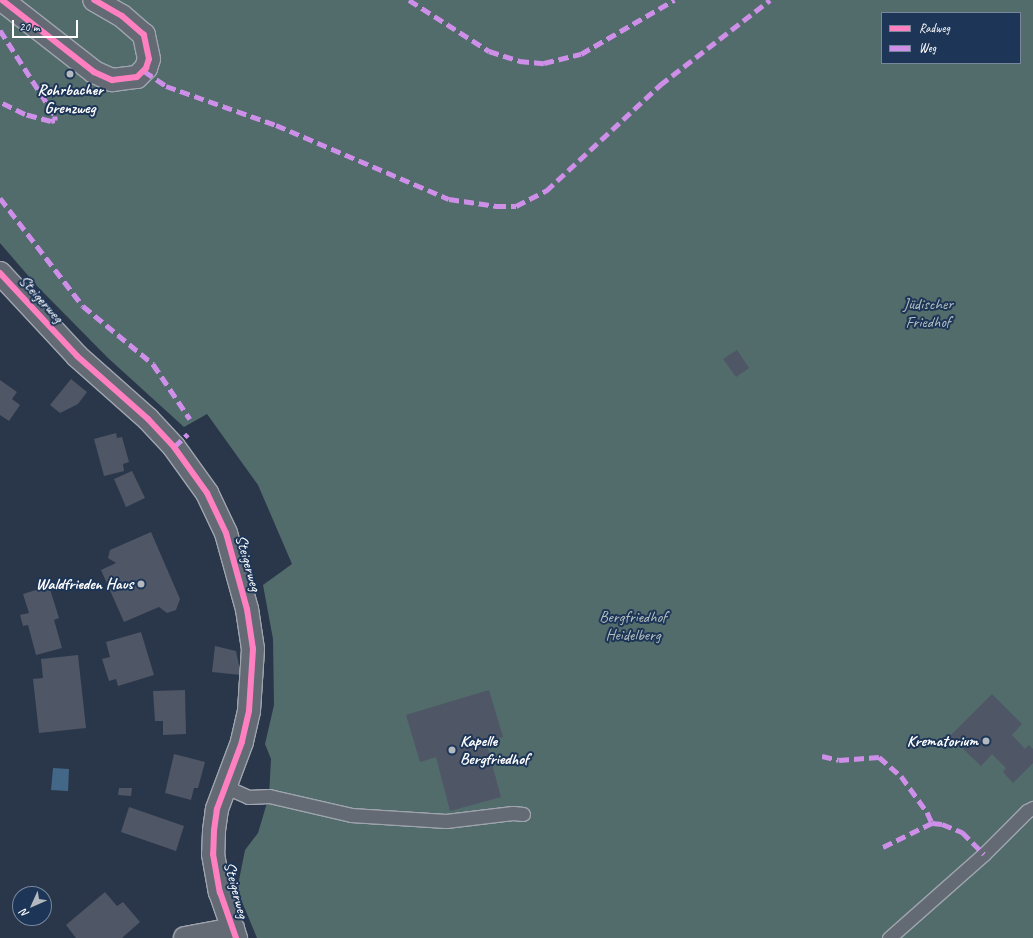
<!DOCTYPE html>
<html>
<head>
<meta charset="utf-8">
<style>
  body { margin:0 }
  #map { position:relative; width:1033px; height:938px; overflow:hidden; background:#2a374a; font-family:Caveat,sans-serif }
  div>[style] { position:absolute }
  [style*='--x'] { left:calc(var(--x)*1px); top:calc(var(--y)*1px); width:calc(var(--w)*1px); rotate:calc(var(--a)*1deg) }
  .green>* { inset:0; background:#526b6b }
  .water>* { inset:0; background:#436787 }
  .building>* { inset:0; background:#4f5666 }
  .roads { filter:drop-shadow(1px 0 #9fa5ae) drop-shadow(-1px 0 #9fa5ae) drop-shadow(0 1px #9fa5ae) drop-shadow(0 -1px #9fa5ae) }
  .lane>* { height:13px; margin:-6.5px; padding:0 6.5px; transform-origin:6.5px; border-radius:6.5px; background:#636a74 }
  .street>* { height:22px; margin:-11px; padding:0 11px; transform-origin:11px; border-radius:11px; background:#636a74 }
  .secondary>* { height:22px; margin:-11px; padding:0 11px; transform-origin:11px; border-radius:11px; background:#636a74 }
  .quiet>* { height:5px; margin-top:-2.5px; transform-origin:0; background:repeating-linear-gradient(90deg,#ce8fe9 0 10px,transparent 0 15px) }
  .cycleway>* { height:6px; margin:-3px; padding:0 3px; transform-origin:3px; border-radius:3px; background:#ff80c0 }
  .dots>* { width:11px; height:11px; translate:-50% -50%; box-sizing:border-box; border:2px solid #1d3557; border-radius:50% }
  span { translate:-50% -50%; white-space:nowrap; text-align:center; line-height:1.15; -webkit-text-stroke:4px #1d3557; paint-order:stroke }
  .poi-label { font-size:16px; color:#fff; font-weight:700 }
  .right { translate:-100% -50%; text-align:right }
  .left { translate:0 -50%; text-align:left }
  .street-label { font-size:16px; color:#fff }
  .park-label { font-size:16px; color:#b4c0bf }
  .legend { position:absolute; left:881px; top:12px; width:140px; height:52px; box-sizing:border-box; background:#1d3557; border:1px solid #77869a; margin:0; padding:5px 7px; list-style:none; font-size:12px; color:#fff }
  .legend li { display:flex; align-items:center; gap:8px; height:20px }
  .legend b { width:20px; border:1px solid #77869a }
  .north { position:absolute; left:12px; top:886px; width:40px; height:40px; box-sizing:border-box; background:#1d3557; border:1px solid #77869a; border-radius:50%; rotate:225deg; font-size:11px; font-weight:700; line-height:16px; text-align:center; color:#fff }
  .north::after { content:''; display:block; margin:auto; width:14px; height:18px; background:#b4b9c0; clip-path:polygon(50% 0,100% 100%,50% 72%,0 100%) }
  .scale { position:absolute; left:12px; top:20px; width:66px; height:18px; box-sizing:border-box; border:2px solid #fff; border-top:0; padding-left:5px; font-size:12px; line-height:14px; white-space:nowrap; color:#fff; -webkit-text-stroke:3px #1d3557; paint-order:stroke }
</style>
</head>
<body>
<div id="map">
  <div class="green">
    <i style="clip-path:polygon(evenodd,0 0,1033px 0,1033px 938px,257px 938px,237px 890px,245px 850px,258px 833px,269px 796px,271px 759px,265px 744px,274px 705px,273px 639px,263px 585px,292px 564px,258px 485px,207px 414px,184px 427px,108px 358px,37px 286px,0 243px,0 0,882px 13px,1020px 13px,1020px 63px,882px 63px,882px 13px)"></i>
  </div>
  <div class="water">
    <i style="clip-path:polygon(53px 768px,69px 769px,68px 791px,51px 790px)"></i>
  </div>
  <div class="building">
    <i style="clip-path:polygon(737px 350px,749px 368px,736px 377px,723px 359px)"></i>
    <i style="clip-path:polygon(71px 379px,87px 392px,78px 404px,60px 413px,50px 405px)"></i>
    <i style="clip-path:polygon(0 380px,17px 392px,12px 399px,20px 405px,9px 421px,0 415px)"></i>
    <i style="clip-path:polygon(116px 433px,117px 438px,122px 437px,129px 462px,123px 464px,124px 471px,104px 476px,94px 439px)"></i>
    <i style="clip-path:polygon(132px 471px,145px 498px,126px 507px,114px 479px)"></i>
    <i style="clip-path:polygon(151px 532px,180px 599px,176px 610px,167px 613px,159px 607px,124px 622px,101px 570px,116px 563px,108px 558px,110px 550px)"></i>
    <i style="clip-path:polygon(49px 586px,59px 618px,54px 620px,62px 648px,36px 655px,28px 625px,23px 626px,20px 615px,29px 613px,23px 594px)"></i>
    <i style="clip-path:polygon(141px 632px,154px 675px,118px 686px,116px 679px,109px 681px,102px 659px,110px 657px,106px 642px)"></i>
    <i style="clip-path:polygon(215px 646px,236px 651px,241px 675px,212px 672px)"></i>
    <i style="clip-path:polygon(78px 655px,86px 728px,39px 733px,33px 679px,43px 678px,41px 659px)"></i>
    <i style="clip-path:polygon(185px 690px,186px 734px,163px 735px,163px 721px,155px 721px,153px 691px)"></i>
    <i style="clip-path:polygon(489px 690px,503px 737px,486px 742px,501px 797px,450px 811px,436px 757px,420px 762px,406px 715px)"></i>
    <i style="clip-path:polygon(992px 694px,1022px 724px,1012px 735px,1025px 749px,1029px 745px,1033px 749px,1033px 763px,1013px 783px,1003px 772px,1006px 768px,992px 754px,981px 766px,950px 736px)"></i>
    <i style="clip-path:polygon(174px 754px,205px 762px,198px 788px,194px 788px,191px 800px,165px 793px)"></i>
    <i style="clip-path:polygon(119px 788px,132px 788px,131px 796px,118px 795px)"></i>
    <i style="clip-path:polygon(129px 807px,184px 826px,176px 851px,121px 832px)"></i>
    <i style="clip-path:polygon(105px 892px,117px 906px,123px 902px,140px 922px,122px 938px,76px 938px,66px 925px)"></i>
  </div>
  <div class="roads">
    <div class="lane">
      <i style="--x:226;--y:787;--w:24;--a:24"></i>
      <i style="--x:248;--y:797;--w:21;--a:-3"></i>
      <i style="--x:269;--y:796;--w:84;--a:13"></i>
      <i style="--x:351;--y:815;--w:95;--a:3.6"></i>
      <i style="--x:446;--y:821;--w:67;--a:-6.8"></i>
      <i style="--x:513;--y:813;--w:10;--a:6"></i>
      <i style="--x:889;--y:938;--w:127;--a:-41.5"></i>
      <i style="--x:984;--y:854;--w:61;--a:-45"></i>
      <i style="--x:1027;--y:811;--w:7;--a:-27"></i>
    </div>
    <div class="street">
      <i style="--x:185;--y:938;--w:49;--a:-10.6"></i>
    </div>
    <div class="secondary">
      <i style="--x:2;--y:0;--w:117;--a:38"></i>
      <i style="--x:94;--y:72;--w:20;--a:24"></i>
      <i style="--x:112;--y:80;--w:25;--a:-7"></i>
      <i style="--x:137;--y:77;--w:13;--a:-45"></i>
      <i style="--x:146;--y:68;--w:9;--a:-72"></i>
      <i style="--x:149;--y:59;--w:25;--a:-102"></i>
      <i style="--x:144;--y:35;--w:29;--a:-139"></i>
      <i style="--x:122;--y:16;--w:32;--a:-150"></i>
      <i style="--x:0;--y:273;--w:113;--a:47.1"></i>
      <i style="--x:77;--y:356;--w:95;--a:41.6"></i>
      <i style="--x:148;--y:419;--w:38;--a:47"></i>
      <i style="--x:174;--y:447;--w:57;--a:54.3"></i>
      <i style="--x:207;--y:493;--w:44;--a:64.6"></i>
      <i style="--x:226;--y:533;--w:79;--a:74.6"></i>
      <i style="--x:247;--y:609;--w:40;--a:81.5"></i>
      <i style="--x:253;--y:649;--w:62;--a:93.7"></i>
      <i style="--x:249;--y:711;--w:32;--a:103"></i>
      <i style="--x:242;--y:742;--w:72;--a:110.5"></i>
      <i style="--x:217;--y:809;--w:22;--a:98"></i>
      <i style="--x:214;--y:831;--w:23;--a:92"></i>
      <i style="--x:213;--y:854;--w:39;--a:80"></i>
      <i style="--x:220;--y:892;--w:49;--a:70.8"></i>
    </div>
  </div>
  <div class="quiet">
    <i style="--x:409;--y:0;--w:95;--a:32.5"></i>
    <i style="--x:489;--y:51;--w:32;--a:18"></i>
    <i style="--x:519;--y:61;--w:25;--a:5"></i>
    <i style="--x:544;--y:63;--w:38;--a:-14"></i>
    <i style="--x:581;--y:54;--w:108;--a:-30.1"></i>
    <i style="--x:0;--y:30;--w:102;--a:57.4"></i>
    <i style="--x:55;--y:116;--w:4;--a:90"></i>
    <i style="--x:55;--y:120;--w:4;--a:166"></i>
    <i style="--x:51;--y:121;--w:27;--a:-165"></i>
    <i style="--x:25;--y:114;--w:28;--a:-154"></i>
    <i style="--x:144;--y:71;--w:27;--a:34"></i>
    <i style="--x:166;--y:86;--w:117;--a:19.5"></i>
    <i style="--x:276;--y:125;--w:188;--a:23.2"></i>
    <i style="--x:449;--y:199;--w:48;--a:8.5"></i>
    <i style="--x:496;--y:206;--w:20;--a:0"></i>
    <i style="--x:516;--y:206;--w:34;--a:-27"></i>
    <i style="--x:546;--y:191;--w:156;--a:-42.9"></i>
    <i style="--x:660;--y:85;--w:139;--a:-37.7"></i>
    <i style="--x:0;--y:198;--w:136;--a:52.5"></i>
    <i style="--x:83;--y:306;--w:91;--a:39.6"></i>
    <i style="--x:153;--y:364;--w:66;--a:56.1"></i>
    <i style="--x:174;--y:447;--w:19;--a:-43"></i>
    <i style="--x:822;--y:756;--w:17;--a:13"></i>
    <i style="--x:839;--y:760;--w:40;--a:-4.3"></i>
    <i style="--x:879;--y:757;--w:29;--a:41"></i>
    <i style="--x:901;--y:776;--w:44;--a:54.2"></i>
    <i style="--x:927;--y:812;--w:12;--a:66"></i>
    <i style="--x:883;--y:847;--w:55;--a:-26.1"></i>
    <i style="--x:932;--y:823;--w:10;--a:6"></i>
    <i style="--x:942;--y:824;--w:22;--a:22"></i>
    <i style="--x:962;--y:832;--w:31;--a:45"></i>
  </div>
  <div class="cycleway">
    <i style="--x:2;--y:0;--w:117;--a:38"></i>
    <i style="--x:94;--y:72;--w:20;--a:24"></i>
    <i style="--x:112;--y:80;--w:25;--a:-7"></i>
    <i style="--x:137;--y:77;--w:13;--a:-45"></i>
    <i style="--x:146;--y:68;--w:9;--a:-72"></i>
    <i style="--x:149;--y:59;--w:25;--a:-102"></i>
    <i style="--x:144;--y:35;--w:29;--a:-139"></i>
    <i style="--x:122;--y:16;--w:32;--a:-150"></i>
    <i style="--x:0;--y:273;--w:113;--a:47.1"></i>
    <i style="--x:77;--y:356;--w:95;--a:41.6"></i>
    <i style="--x:148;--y:419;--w:38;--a:47"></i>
    <i style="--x:174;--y:447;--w:57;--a:54.3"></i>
    <i style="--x:207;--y:493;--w:44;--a:64.6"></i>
    <i style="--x:226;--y:533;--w:79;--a:74.6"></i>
    <i style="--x:247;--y:609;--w:40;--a:81.5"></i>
    <i style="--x:253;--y:649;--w:62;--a:93.7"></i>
    <i style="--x:249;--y:711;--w:32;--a:103"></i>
    <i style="--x:242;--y:742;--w:72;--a:110.5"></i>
    <i style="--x:217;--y:809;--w:22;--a:98"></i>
    <i style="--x:214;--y:831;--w:23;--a:92"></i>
    <i style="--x:213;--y:854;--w:39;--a:80"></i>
    <i style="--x:220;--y:892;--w:49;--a:70.8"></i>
  </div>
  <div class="dots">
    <i style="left:70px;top:74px;background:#b4b9c0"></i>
    <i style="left:141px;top:584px;background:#b4b9c0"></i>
    <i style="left:986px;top:741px;background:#b4b9c0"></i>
    <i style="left:452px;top:750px;background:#b4b9c0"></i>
  </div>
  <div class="poi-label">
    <span style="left:70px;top:99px">Rohrbacher<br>Grenzweg</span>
    <span class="right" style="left:133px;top:584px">Waldfrieden Haus</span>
    <span class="left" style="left:460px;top:750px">Kapelle<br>Bergfriedhof</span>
    <span class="right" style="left:978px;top:741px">Krematorium</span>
  </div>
  <div class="street-label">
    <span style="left:41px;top:299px;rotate:48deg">Steigerweg</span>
    <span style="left:248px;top:563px;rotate:74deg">Steigerweg</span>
    <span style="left:236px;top:890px;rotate:75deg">Steigerweg</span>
  </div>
  <div class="park-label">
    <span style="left:928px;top:313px">Jüdischer<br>Friedhof</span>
    <span style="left:633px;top:626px">Bergfriedhof<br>Heidelberg</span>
  </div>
  <ul class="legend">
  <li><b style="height:5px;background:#ff80c0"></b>Radweg</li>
  <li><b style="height:5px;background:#ce8fe9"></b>Weg</li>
  </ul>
  <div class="north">N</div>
  <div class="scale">20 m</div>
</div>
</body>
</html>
